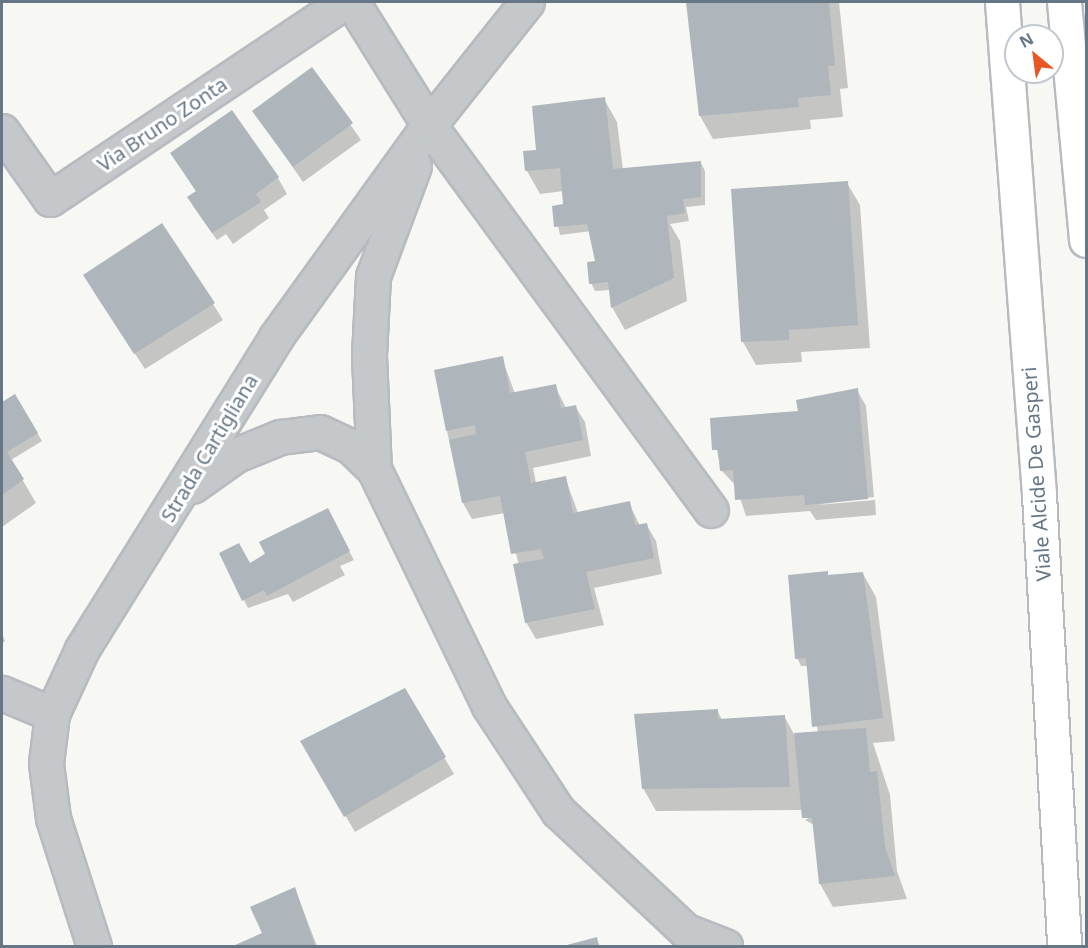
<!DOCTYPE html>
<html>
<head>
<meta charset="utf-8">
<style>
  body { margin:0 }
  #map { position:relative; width:1088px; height:948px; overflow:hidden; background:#f7f7f4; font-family:"Noto Sans",sans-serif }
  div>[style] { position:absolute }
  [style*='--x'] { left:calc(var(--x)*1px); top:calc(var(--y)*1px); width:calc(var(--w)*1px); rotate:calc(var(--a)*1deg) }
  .shadow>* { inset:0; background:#0003 }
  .building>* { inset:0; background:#aeb5bb }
  .roads { filter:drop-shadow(2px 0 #b7bbbf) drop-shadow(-2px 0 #b7bbbf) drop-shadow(0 2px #b7bbbf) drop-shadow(0 -2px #b7bbbf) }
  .minor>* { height:33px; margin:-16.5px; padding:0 16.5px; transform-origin:16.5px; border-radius:16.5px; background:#c4c8cb }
  .major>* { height:33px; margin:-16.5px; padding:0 16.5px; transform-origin:16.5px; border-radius:16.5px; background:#fff }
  span { translate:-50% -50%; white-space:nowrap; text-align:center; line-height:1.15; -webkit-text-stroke:6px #fff; paint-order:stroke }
  .street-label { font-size:20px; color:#657686 }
  .frame { position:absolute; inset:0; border:3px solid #657686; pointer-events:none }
  .north { position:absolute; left:1004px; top:24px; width:60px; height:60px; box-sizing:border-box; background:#fff; border:2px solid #c1c8cf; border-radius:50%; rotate:331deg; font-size:16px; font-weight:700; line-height:24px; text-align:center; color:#657686 }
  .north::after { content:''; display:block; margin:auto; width:21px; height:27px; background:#e85623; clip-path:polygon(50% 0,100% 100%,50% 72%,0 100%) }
</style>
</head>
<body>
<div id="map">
  <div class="shadow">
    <i style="clip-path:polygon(839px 2px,848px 88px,840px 89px,843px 117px,810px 120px,811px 129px,713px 139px,700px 116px,688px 3px)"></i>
    <i style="clip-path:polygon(312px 69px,361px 140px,303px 182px,254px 111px)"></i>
    <i style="clip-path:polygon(604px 99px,617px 122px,623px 170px,701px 163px,705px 171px,705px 205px,686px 207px,689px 221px,670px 224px,680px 241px,687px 301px,625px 330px,612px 307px,610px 290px,595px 291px,591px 283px,598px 262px,592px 231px,560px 235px,554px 208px,566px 206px,564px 191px,540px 194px,527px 171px,525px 152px,538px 151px)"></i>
    <i style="clip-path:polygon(186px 176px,278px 178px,287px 194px,264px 210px,269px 218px,233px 244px,226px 234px,217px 240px,193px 206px,197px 193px)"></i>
    <i style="clip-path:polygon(847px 183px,860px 205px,870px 348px,801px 352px,802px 362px,756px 365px,743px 342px)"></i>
    <i style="clip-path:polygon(94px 292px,213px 304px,223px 320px,145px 369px)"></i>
    <i style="clip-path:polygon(502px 358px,515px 394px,555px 386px,566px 408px,575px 406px,585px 422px,591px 456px,533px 468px,536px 483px,565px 477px,578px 513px,629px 503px,640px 526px,646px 524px,656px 541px,662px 574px,594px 588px,604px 625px,536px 639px,526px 622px,519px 565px,505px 513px,472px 519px,463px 503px,447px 431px)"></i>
    <i style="clip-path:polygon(857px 390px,866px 406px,874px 497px,816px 505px,875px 500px,876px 515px,816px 520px,810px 511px,746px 516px,736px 486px,721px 470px,711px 420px,799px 412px)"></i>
    <i style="clip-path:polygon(15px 396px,42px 441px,11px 460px,36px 503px,2px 527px,2px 404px)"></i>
    <i style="clip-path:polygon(327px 510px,354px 560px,340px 566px,345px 575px,293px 602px,288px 594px,248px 608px,244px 600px,249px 565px)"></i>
    <i style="clip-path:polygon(863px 574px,876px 597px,895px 741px,873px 743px,890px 795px,897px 871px,907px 899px,833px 907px,820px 884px,814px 825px,805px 820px,813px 816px,803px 810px,656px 811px,643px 788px,717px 710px,722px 720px,784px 716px,794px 734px,818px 733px,808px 666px,801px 666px,797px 658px,789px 576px)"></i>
    <i style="clip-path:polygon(2px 634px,5px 641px,2px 644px)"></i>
    <i style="clip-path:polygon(404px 690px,454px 774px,355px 832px,302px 742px)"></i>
    <i style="clip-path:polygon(295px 889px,317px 946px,236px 946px,264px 933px)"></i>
    <i style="clip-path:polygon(596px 939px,600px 946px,566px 946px)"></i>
  </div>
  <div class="building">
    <i style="clip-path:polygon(686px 2px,829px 2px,835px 66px,828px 66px,831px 95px,798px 98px,799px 107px,699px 116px)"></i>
    <i style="clip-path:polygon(312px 67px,353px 123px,293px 167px,252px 111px)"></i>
    <i style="clip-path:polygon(605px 97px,613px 169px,701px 161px,701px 197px,683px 199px,685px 213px,667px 216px,674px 278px,611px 308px,608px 282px,589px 284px,587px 262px,595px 261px,587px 224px,554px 227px,552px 206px,563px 204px,560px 168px,525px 171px,523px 151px,536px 150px,532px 106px)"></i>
    <i style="clip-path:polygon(232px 110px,279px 177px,256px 194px,261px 202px,212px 233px,187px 197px,196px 191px,170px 153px)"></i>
    <i style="clip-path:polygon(848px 181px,858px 325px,789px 330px,789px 340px,741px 342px,731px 189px)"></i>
    <i style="clip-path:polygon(162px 223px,215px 303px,134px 354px,83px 275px)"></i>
    <i style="clip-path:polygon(503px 356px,510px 393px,556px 384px,561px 408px,576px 405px,583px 440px,525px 452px,531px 483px,566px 476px,573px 513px,630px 501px,635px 525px,647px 523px,654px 558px,586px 572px,595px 609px,525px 623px,513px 564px,544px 559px,541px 549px,511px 554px,500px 496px,462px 503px,449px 440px,476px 434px,475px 425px,446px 431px,434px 370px)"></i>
    <i style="clip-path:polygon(858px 388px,868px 499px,805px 505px,804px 495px,735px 500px,733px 470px,720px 471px,718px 450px,712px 450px,710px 418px,798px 411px,796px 400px)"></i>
    <i style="clip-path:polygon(15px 394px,38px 433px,7px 452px,24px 479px,2px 495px,2px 402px)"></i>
    <i style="clip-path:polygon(328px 508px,350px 551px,267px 596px,264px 590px,242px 601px,219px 553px,239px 543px,250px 563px,265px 554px,259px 542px)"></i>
    <i style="clip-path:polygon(828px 571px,828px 575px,863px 572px,883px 718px,812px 727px,806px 658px,795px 659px,788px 575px)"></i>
    <i style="clip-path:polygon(405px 688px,446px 757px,344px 817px,300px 741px)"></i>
    <i style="clip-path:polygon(718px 709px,718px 719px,785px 715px,790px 787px,642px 789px,634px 714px)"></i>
    <i style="clip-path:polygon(866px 728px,870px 772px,877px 771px,885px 847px,895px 876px,819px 884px,812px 818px,802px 818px,794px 733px)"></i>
    <i style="clip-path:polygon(295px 887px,315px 946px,233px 946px,262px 933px,250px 907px)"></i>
    <i style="clip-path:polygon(597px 937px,599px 946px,563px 946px)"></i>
  </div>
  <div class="roads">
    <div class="minor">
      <i style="--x:352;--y:2;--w:145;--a:58"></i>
      <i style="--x:429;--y:125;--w:477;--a:53.8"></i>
      <i style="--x:2;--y:131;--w:83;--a:54.8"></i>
      <i style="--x:50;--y:199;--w:354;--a:-33.8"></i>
      <i style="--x:414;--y:166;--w:117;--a:110.4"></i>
      <i style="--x:373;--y:276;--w:80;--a:92.9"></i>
      <i style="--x:369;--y:356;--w:113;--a:87.5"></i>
      <i style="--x:374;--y:469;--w:263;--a:64.1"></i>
      <i style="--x:489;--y:706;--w:126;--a:56.7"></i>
      <i style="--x:558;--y:811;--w:175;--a:43.2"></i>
      <i style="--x:686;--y:931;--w:42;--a:21"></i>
      <i style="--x:192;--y:486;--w:54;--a:-35.2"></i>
      <i style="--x:236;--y:455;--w:48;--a:-22.2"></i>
      <i style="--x:280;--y:437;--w:40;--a:-7.1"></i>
      <i style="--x:320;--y:432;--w:33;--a:25"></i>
      <i style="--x:350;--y:446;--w:33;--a:44"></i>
      <i style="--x:2;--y:693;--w:54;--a:22.8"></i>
      <i style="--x:94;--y:946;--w:134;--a:-107.8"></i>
      <i style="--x:53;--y:818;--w:55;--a:-97.3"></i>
      <i style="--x:46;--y:763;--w:49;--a:-83"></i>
      <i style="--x:52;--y:714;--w:72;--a:-65.2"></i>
      <i style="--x:82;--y:649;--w:367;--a:-58.1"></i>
      <i style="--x:276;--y:337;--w:261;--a:-54.2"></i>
      <i style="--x:429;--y:125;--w:157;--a:-51.5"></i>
    </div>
    <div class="major">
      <i style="--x:1002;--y:2;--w:494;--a:85.7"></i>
      <i style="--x:1039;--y:495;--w:452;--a:86.8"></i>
      <i style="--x:1064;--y:2;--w:239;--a:84.7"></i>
    </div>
  </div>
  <div class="street-label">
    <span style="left:162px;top:124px;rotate:-34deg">Via Bruno Zonta</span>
    <span style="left:209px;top:448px;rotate:-59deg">Strada Cartigliana</span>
    <span style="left:1036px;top:474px;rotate:-94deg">Viale Alcide De Gasperi</span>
  </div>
  <div class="frame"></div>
  <div class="north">N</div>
</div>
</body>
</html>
